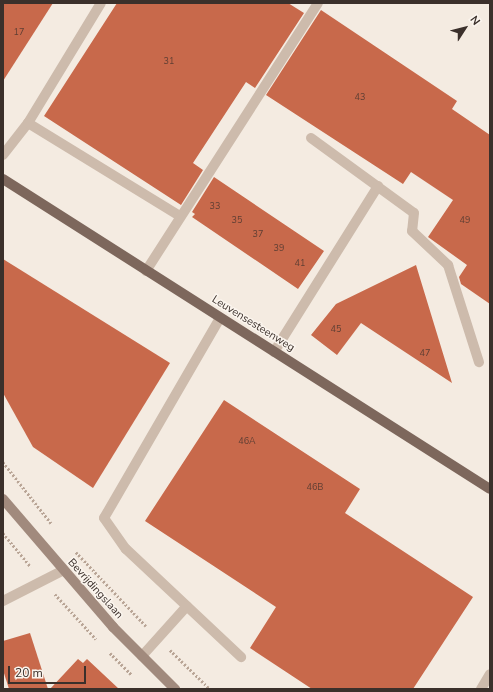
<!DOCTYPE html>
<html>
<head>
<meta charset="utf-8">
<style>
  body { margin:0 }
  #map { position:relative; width:493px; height:692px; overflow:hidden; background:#f4ebe1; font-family:"Nunito Sans",sans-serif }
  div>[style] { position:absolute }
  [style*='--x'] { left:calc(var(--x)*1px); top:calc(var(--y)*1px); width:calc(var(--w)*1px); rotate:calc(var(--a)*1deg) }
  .building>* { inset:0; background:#c8694b }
  .path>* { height:2.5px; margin-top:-1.25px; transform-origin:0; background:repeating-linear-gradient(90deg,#b9a596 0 2px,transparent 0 4px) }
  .lane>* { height:10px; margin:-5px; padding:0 5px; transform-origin:5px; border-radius:5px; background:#cdbbac }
  .street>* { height:10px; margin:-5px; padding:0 5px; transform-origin:5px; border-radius:5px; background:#cdbbac }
  .secondary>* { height:10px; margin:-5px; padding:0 5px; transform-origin:5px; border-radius:5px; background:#a18a7d }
  .primary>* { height:10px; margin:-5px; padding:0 5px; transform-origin:5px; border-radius:5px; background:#7d675c }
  span { translate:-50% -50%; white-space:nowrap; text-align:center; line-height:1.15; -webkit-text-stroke:3px #fbf5ee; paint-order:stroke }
  .number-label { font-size:9px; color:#5e3e33 }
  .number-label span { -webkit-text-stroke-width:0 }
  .street-label { font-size:11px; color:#3b302b }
  .frame { position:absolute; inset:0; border:4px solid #3b302b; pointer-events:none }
  .north { position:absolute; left:445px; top:8px; width:40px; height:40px; -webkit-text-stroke:3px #fbf5ee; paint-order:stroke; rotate:54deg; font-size:11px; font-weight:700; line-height:16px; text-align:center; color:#3b302b }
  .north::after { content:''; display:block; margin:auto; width:14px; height:18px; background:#3b302b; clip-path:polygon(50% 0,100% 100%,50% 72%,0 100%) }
  .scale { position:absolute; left:8px; top:666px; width:78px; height:18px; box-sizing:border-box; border:2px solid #3b302b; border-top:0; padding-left:5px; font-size:12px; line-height:14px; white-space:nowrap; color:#3b302b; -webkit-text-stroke:3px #fbf5ee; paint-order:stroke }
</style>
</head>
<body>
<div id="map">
  <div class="building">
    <i style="clip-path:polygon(3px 3px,53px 3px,3px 81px)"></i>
    <i style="clip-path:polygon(117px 3px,288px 3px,304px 13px,255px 88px,246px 82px,193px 163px,203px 170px,181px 205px,44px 116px)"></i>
    <i style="clip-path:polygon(321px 10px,457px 101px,452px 109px,490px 135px,490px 304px,461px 284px,459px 277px,467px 265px,428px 237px,453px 200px,411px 172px,403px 184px,266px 95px)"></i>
    <i style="clip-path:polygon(214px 177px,324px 251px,298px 289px,192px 217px,195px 214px,192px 212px)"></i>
    <i style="clip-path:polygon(3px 259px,170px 363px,93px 488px,33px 447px,3px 393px)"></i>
    <i style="clip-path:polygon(416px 265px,452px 383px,361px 323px,337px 355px,311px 335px,336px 304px)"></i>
    <i style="clip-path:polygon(224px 400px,360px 489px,345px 513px,473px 597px,413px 689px,312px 689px,250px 648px,276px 607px,145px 521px)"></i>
    <i style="clip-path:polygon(30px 633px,48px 689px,9px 689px,3px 670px,3px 641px)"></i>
    <i style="clip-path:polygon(78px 659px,83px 663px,87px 659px,119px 689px,50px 689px)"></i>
  </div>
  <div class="path">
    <i style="--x:3;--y:462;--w:78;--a:51.8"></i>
    <i style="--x:3;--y:533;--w:44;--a:50.5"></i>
    <i style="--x:76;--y:552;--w:102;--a:46.6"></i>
    <i style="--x:55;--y:594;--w:61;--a:47.7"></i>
    <i style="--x:170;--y:650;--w:56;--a:44.3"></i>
    <i style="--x:110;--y:653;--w:31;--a:45"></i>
  </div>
  <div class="lane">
    <i style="--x:28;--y:123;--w:140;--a:-58.7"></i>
    <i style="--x:311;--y:138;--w:127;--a:36.1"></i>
    <i style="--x:414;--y:213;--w:18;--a:96"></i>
    <i style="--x:412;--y:231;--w:50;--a:43.4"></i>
    <i style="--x:448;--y:265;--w:102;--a:72.3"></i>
    <i style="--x:3;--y:155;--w:41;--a:-52"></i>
    <i style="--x:28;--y:123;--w:178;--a:31.5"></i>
    <i style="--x:146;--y:271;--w:318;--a:-57.3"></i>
    <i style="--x:220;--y:318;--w:231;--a:120.1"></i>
    <i style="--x:104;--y:518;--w:38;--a:55"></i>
    <i style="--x:126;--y:549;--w:158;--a:43.2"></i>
    <i style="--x:274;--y:352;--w:196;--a:-57.9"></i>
    <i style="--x:142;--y:656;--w:67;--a:-48"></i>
    <i style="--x:481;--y:689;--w:17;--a:-59"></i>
  </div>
  <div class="street">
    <i style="--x:3;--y:601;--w:66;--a:-27"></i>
  </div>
  <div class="secondary">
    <i style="--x:3;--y:499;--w:169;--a:49.3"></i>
    <i style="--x:113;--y:627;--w:88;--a:45"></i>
  </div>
  <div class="primary">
    <i style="--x:3;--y:179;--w:577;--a:32.48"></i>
  </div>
  <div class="number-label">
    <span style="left:19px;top:32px">17</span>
    <span style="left:169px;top:61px">31</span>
    <span style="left:360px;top:97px">43</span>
    <span style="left:215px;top:206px">33</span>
    <span style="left:237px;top:220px">35</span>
    <span style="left:465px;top:220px">49</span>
    <span style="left:258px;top:234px">37</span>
    <span style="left:279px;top:248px">39</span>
    <span style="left:300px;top:263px">41</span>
    <span style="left:336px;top:329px">45</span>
    <span style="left:425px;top:353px">47</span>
    <span style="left:247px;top:441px">46A</span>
    <span style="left:315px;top:487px">46B</span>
  </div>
  <div class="street-label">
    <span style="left:253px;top:324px;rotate:32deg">Leuvensesteenweg</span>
    <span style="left:95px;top:589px;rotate:48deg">Bevrijdingslaan</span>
  </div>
  <div class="frame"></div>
  <div class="north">N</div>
  <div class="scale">20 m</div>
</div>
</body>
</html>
